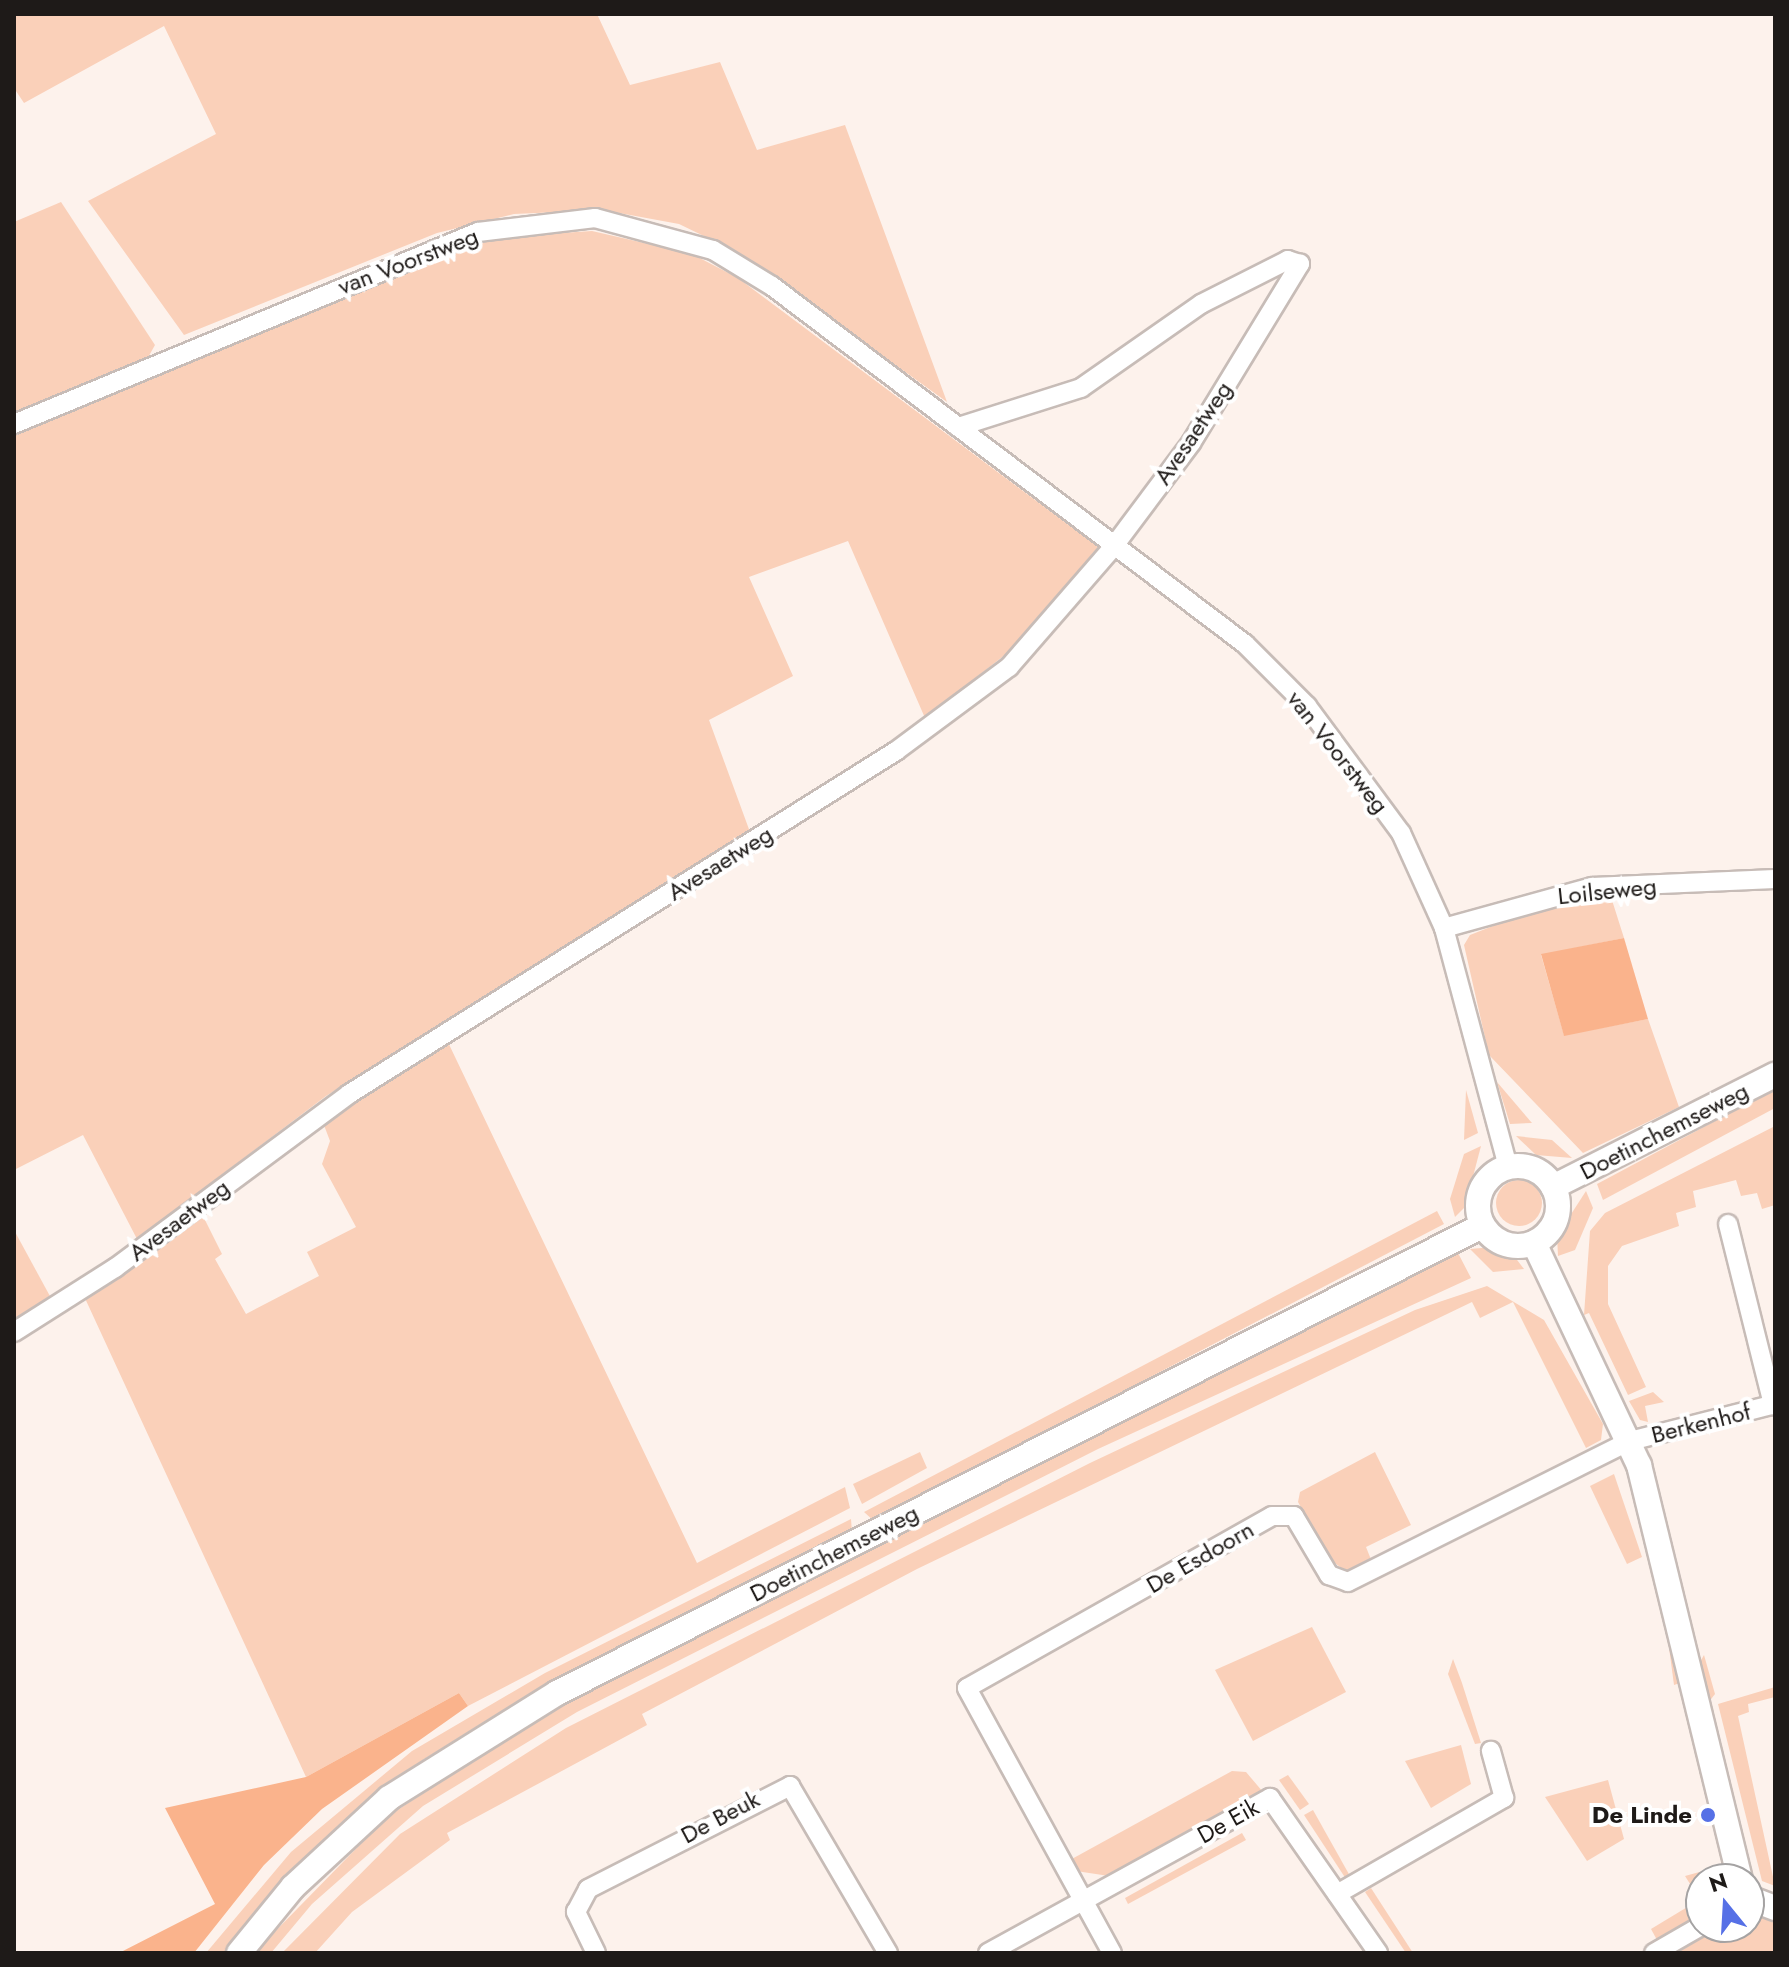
<!DOCTYPE html>
<html>
<head>
<meta charset="utf-8">
<style>
  body { margin:0 }
  #map { position:relative; width:1789px; height:1967px; overflow:hidden; background:#fdf2ec; font-family:Jost,sans-serif }
  div>[style] { position:absolute }
  [style*='--x'] { left:calc(var(--x)*1px); top:calc(var(--y)*1px); width:calc(var(--w)*1px); rotate:calc(var(--a)*1deg) }
  .green>* { inset:0; background:#fad0b9 }
  .round { border-radius:50% }
  .forest>* { inset:0; background:#fab38c }
  .roads { filter:drop-shadow(2px 0 #c7bcb7) drop-shadow(-2px 0 #c7bcb7) drop-shadow(0 2px #c7bcb7) drop-shadow(0 -2px #c7bcb7) }
  .street>* { height:18px; margin:-9px; padding:0 9px; transform-origin:9px; border-radius:9px; background:#fff }
  .secondary>* { height:24px; margin:-12px; padding:0 12px; transform-origin:12px; border-radius:12px; background:#fff }
  .secondary>.ring { margin:-12px; padding:0; box-sizing:content-box; background:none; border:24px solid #fff; border-radius:50% }
  .dots>* { width:22px; height:22px; translate:-50% -50%; box-sizing:border-box; border:4px solid #fff; border-radius:50% }
  span { translate:-50% -50%; white-space:nowrap; text-align:center; line-height:1.15; -webkit-text-stroke:8px #fff; paint-order:stroke }
  .street-label { font-size:24px; color:#1e1a18 }
  .poi-label { font-size:24px; color:#1e1a18; font-weight:700 }
  .right { translate:-100% -50%; text-align:right }
  .frame { position:absolute; inset:0; border:16px solid #1e1a18; pointer-events:none }
  .north { position:absolute; left:1685px; top:1863px; width:80px; height:80px; box-sizing:border-box; background:#fff; border:2px solid #a5a3a3; border-radius:50%; rotate:342deg; font-size:22px; font-weight:700; line-height:32px; text-align:center; color:#1e1a18 }
  .north::after { content:''; display:block; margin:auto; width:28px; height:36px; background:#5670e6; clip-path:polygon(50% 0,100% 100%,50% 72%,0 100%) }
</style>
</head>
<body>
<div id="map">
  <div class="green">
    <i style="clip-path:polygon(14px 14px,597px 14px,630px 85px,720px 62px,757px 150px,845px 125px,947px 402px,741px 254px,679px 224px,603px 210px,514px 214px,437px 233px,184px 335px,88px 201px,216px 134px,164px 26px,24px 103px,14px 88px)"></i>
    <i style="clip-path:polygon(61px 202px,155px 345px,146px 361px,14px 416px,14px 222px)"></i>
    <i style="clip-path:polygon(592px 231px,692px 254px,738px 278px,1098px 547px,1021px 642px,925px 718px,848px 541px,749px 577px,793px 676px,709px 720px,750px 832px,326px 1096px,137px 1239px,83px 1135px,14px 1170px,14px 436px,445px 254px,502px 237px)"></i>
    <i style="clip-path:polygon(1611px 897px,1624px 938px,1541px 955px,1564px 1035px,1648px 1019px,1679px 1107px,1583px 1153px,1489px 1055px,1464px 945px,1470px 935px,1549px 904px)"></i>
    <i style="clip-path:polygon(445px 1036px,697px 1563px,845px 1487px,850px 1508px,468px 1706px,459px 1693px,306px 1777px,83px 1294px,200px 1210px,222px 1254px,215px 1259px,246px 1314px,319px 1276px,307px 1252px,356px 1227px,322px 1164px,330px 1141px,322px 1120px)"></i>
    <i style="clip-path:polygon(1497px 1082px,1532px 1123px,1510px 1124px)"></i>
    <i style="clip-path:polygon(1775px 1089px,1775px 1108px,1603px 1200px,1597px 1184px)"></i>
    <i style="clip-path:polygon(1466px 1090px,1478px 1133px,1464px 1140px)"></i>
    <i style="clip-path:polygon(1775px 1126px,1775px 1205px,1762px 1209px,1757px 1193px,1741px 1196px,1736px 1180px,1693px 1191px,1696px 1207px,1676px 1213px,1679px 1226px,1622px 1246px,1608px 1266px,1608px 1304px,1646px 1387px,1628px 1395px,1589px 1313px,1584px 1315px,1590px 1231px,1605px 1213px)"></i>
    <i style="clip-path:polygon(1516px 1136px,1552px 1140px,1572px 1158px,1536px 1155px)"></i>
    <i style="clip-path:polygon(1481px 1146px,1465px 1207px,1455px 1217px,1450px 1199px,1464px 1154px)"></i>
    <i class="round" style="left:1496px;top:1180px;width:46px;height:46px"></i>
    <i style="clip-path:polygon(1586px 1191px,1593px 1208px,1575px 1250px,1558px 1256px,1557px 1236px)"></i>
    <i style="clip-path:polygon(1437px 1211px,1444px 1224px,874px 1521px,864px 1512px)"></i>
    <i style="clip-path:polygon(14px 1230px,51px 1298px,14px 1321px)"></i>
    <i style="clip-path:polygon(1493px 1247px,1514px 1256px,1524px 1269px,1493px 1272px,1470px 1249px)"></i>
    <i style="clip-path:polygon(1458px 1253px,1471px 1278px,1098px 1449px,577px 1712px,423px 1806px,312px 1904px,271px 1953px,254px 1953px,387px 1817px,551px 1709px)"></i>
    <i style="clip-path:polygon(1487px 1286px,1544px 1320px,1603px 1424px,1601px 1440px,1586px 1448px,1513px 1302px,1480px 1318px,1472px 1302px,917px 1569px,642px 1714px,647px 1725px,447px 1833px,450px 1840px,352px 1912px,315px 1953px,282px 1953px,400px 1834px,566px 1728px,1090px 1463px,1415px 1310px)"></i>
    <i style="clip-path:polygon(1653px 1392px,1664px 1402px,1645px 1406px,1648px 1422px,1640px 1420px,1629px 1401px)"></i>
    <i style="clip-path:polygon(920px 1452px,927px 1468px,862px 1504px,853px 1484px)"></i>
    <i style="clip-path:polygon(1375px 1452px,1411px 1525px,1366px 1547px,1372px 1562px,1345px 1571px,1330px 1559px,1298px 1502px,1300px 1492px)"></i>
    <i style="clip-path:polygon(1614px 1474px,1642px 1557px,1627px 1564px,1590px 1486px)"></i>
    <i style="clip-path:polygon(851px 1519px,852px 1532px,591px 1663px,424px 1759px,325px 1839px,224px 1953px,206px 1953px,291px 1852px,412px 1751px,545px 1673px)"></i>
    <i style="clip-path:polygon(1312px 1627px,1346px 1692px,1253px 1741px,1215px 1670px)"></i>
    <i style="clip-path:polygon(1668px 1640px,1676px 1646px,1680px 1683px,1674px 1685px)"></i>
    <i style="clip-path:polygon(1704px 1655px,1715px 1694px,1705px 1707px,1696px 1669px)"></i>
    <i style="clip-path:polygon(1453px 1659px,1462px 1683px,1481px 1743px,1475px 1744px,1448px 1674px)"></i>
    <i style="clip-path:polygon(1775px 1687px,1775px 1697px,1748px 1704px,1749px 1712px,1738px 1716px,1775px 1886px,1762px 1881px,1718px 1704px)"></i>
    <i style="clip-path:polygon(1461px 1745px,1471px 1784px,1431px 1808px,1405px 1761px)"></i>
    <i style="clip-path:polygon(1232px 1771px,1246px 1772px,1263px 1792px,1109px 1876px,1076px 1871px,1070px 1860px)"></i>
    <i style="clip-path:polygon(1288px 1775px,1309px 1804px,1300px 1810px,1279px 1780px)"></i>
    <i style="clip-path:polygon(1608px 1780px,1624px 1839px,1587px 1861px,1545px 1797px)"></i>
    <i style="clip-path:polygon(1313px 1810px,1350px 1876px,1346px 1879px,1304px 1815px)"></i>
    <i style="clip-path:polygon(1242px 1833px,1246px 1840px,1128px 1904px,1125px 1898px)"></i>
    <i style="clip-path:polygon(1721px 1866px,1724px 1878px,1701px 1879px,1697px 1895px,1685px 1876px)"></i>
    <i style="clip-path:polygon(1371px 1888px,1413px 1953px,1406px 1953px,1365px 1892px)"></i>
    <i style="clip-path:polygon(1689px 1906px,1695px 1918px,1657px 1940px,1651px 1929px)"></i>
    <i style="clip-path:polygon(1749px 1912px,1775px 1919px,1775px 1953px,1674px 1953px,1718px 1927px,1749px 1927px)"></i>
  </div>
  <div class="forest">
    <i style="clip-path:polygon(1624px 938px,1648px 1019px,1564px 1036px,1541px 954px)"></i>
    <i style="clip-path:polygon(459px 1693px,468px 1706px,322px 1809px,264px 1865px,194px 1953px,119px 1953px,215px 1904px,165px 1808px,306px 1777px)"></i>
  </div>
  <div class="roads">
    <div class="street">
      <i style="--x:14;--y:424;--w:502;--a:-22.48"></i>
      <i style="--x:478;--y:232;--w:118;--a:-6.8"></i>
      <i style="--x:595;--y:218;--w:122;--a:15.2"></i>
      <i style="--x:713;--y:250;--w:69;--a:31.4"></i>
      <i style="--x:772;--y:286;--w:593;--a:37.12"></i>
      <i style="--x:1245;--y:644;--w:88;--a:45"></i>
      <i style="--x:1307;--y:706;--w:158;--a:53.5"></i>
      <i style="--x:1401;--y:833;--w:104;--a:65.6"></i>
      <i style="--x:1444;--y:928;--w:247;--a:75"></i>
      <i style="--x:1444;--y:928;--w:154;--a:-15.5"></i>
      <i style="--x:1592;--y:887;--w:183;--a:-2.5"></i>
      <i style="--x:1728;--y:1224;--w:187;--a:76"></i>
      <i style="--x:14;--y:1332;--w:120;--a:-32.4"></i>
      <i style="--x:115;--y:1268;--w:292;--a:-36.6"></i>
      <i style="--x:349;--y:1094;--w:646;--a:-32.09"></i>
      <i style="--x:896;--y:751;--w:141;--a:-36.6"></i>
      <i style="--x:1009;--y:667;--w:160;--a:-49"></i>
      <i style="--x:1114;--y:546;--w:129;--a:-53.2"></i>
      <i style="--x:1191;--y:443;--w:210;--a:-58.7"></i>
      <i style="--x:1300;--y:264;--w:13;--a:-162"></i>
      <i style="--x:1288;--y:260;--w:97;--a:153.2"></i>
      <i style="--x:1201;--y:304;--w:146;--a:145"></i>
      <i style="--x:1081;--y:388;--w:129;--a:162.4"></i>
      <i style="--x:1337;--y:1894;--w:193;--a:-29.9"></i>
      <i style="--x:1504;--y:1798;--w:49;--a:-105.5"></i>
      <i style="--x:596;--y:1953;--w:46;--a:-116"></i>
      <i style="--x:576;--y:1912;--w:26;--a:-62"></i>
      <i style="--x:588;--y:1889;--w:227;--a:-27"></i>
      <i style="--x:790;--y:1786;--w:194;--a:59.6"></i>
      <i style="--x:988;--y:1953;--w:322;--a:-28.8"></i>
      <i style="--x:1270;--y:1798;--w:189;--a:55.1"></i>
      <i style="--x:1112;--y:1953;--w:302;--a:-118.7"></i>
      <i style="--x:967;--y:1688;--w:350;--a:-29.4"></i>
      <i style="--x:1272;--y:1516;--w:22;--a:0"></i>
      <i style="--x:1294;--y:1516;--w:69;--a:59.3"></i>
      <i style="--x:1329;--y:1575;--w:20;--a:20"></i>
      <i style="--x:1348;--y:1582;--w:315;--a:-26.6"></i>
      <i style="--x:1630;--y:1441;--w:150;--a:-14.3"></i>
      <i style="--x:1654;--y:1953;--w:54;--a:-29.9"></i>
    </div>
    <div class="secondary">
      <i class="ring" style="left:1478px;top:1166px;width:56px;height:56px"></i>
      <i style="--x:1553;--y:1187;--w:249;--a:-26.8"></i>
      <i style="--x:1534;--y:1243;--w:246;--a:64.7"></i>
      <i style="--x:1639;--y:1465;--w:426;--a:76.3"></i>
      <i style="--x:1749;--y:1898;--w:28;--a:21"></i>
      <i style="--x:239;--y:1953;--w:85;--a:-50.7"></i>
      <i style="--x:293;--y:1887;--w:131;--a:-42.8"></i>
      <i style="--x:389;--y:1798;--w:198;--a:-32"></i>
      <i style="--x:557;--y:1693;--w:1036;--a:-26.79"></i>
    </div>
  </div>
  <div class="dots">
    <i style="left:1708px;top:1815px;background:#5670e6"></i>
  </div>
  <div class="street-label">
    <span style="left:408px;top:261px;rotate:-21deg">van Voorstweg</span>
    <span style="left:1193px;top:433px;rotate:-56deg">Avesaetweg</span>
    <span style="left:1338px;top:752px;rotate:52deg">van Voorstweg</span>
    <span style="left:720px;top:863px;rotate:-32deg">Avesaetweg</span>
    <span style="left:1607px;top:891px;rotate:-6deg">Loilseweg</span>
    <span style="left:1664px;top:1131px;rotate:-27deg">Doetinchemseweg</span>
    <span style="left:179px;top:1220px;rotate:-37deg">Avesaetweg</span>
    <span style="left:1701px;top:1423px;rotate:-14deg">Berkenhof</span>
    <span style="left:834px;top:1553px;rotate:-27deg">Doetinchemseweg</span>
    <span style="left:1200px;top:1557px;rotate:-30deg">De Esdoorn</span>
    <span style="left:720px;top:1817px;rotate:-28deg">De Beuk</span>
    <span style="left:1228px;top:1821px;rotate:-29deg">De Eik</span>
  </div>
  <div class="poi-label">
    <span class="right" style="left:1692px;top:1815px">De Linde</span>
  </div>
  <div class="frame"></div>
  <div class="north">N</div>
</div>
</body>
</html>
